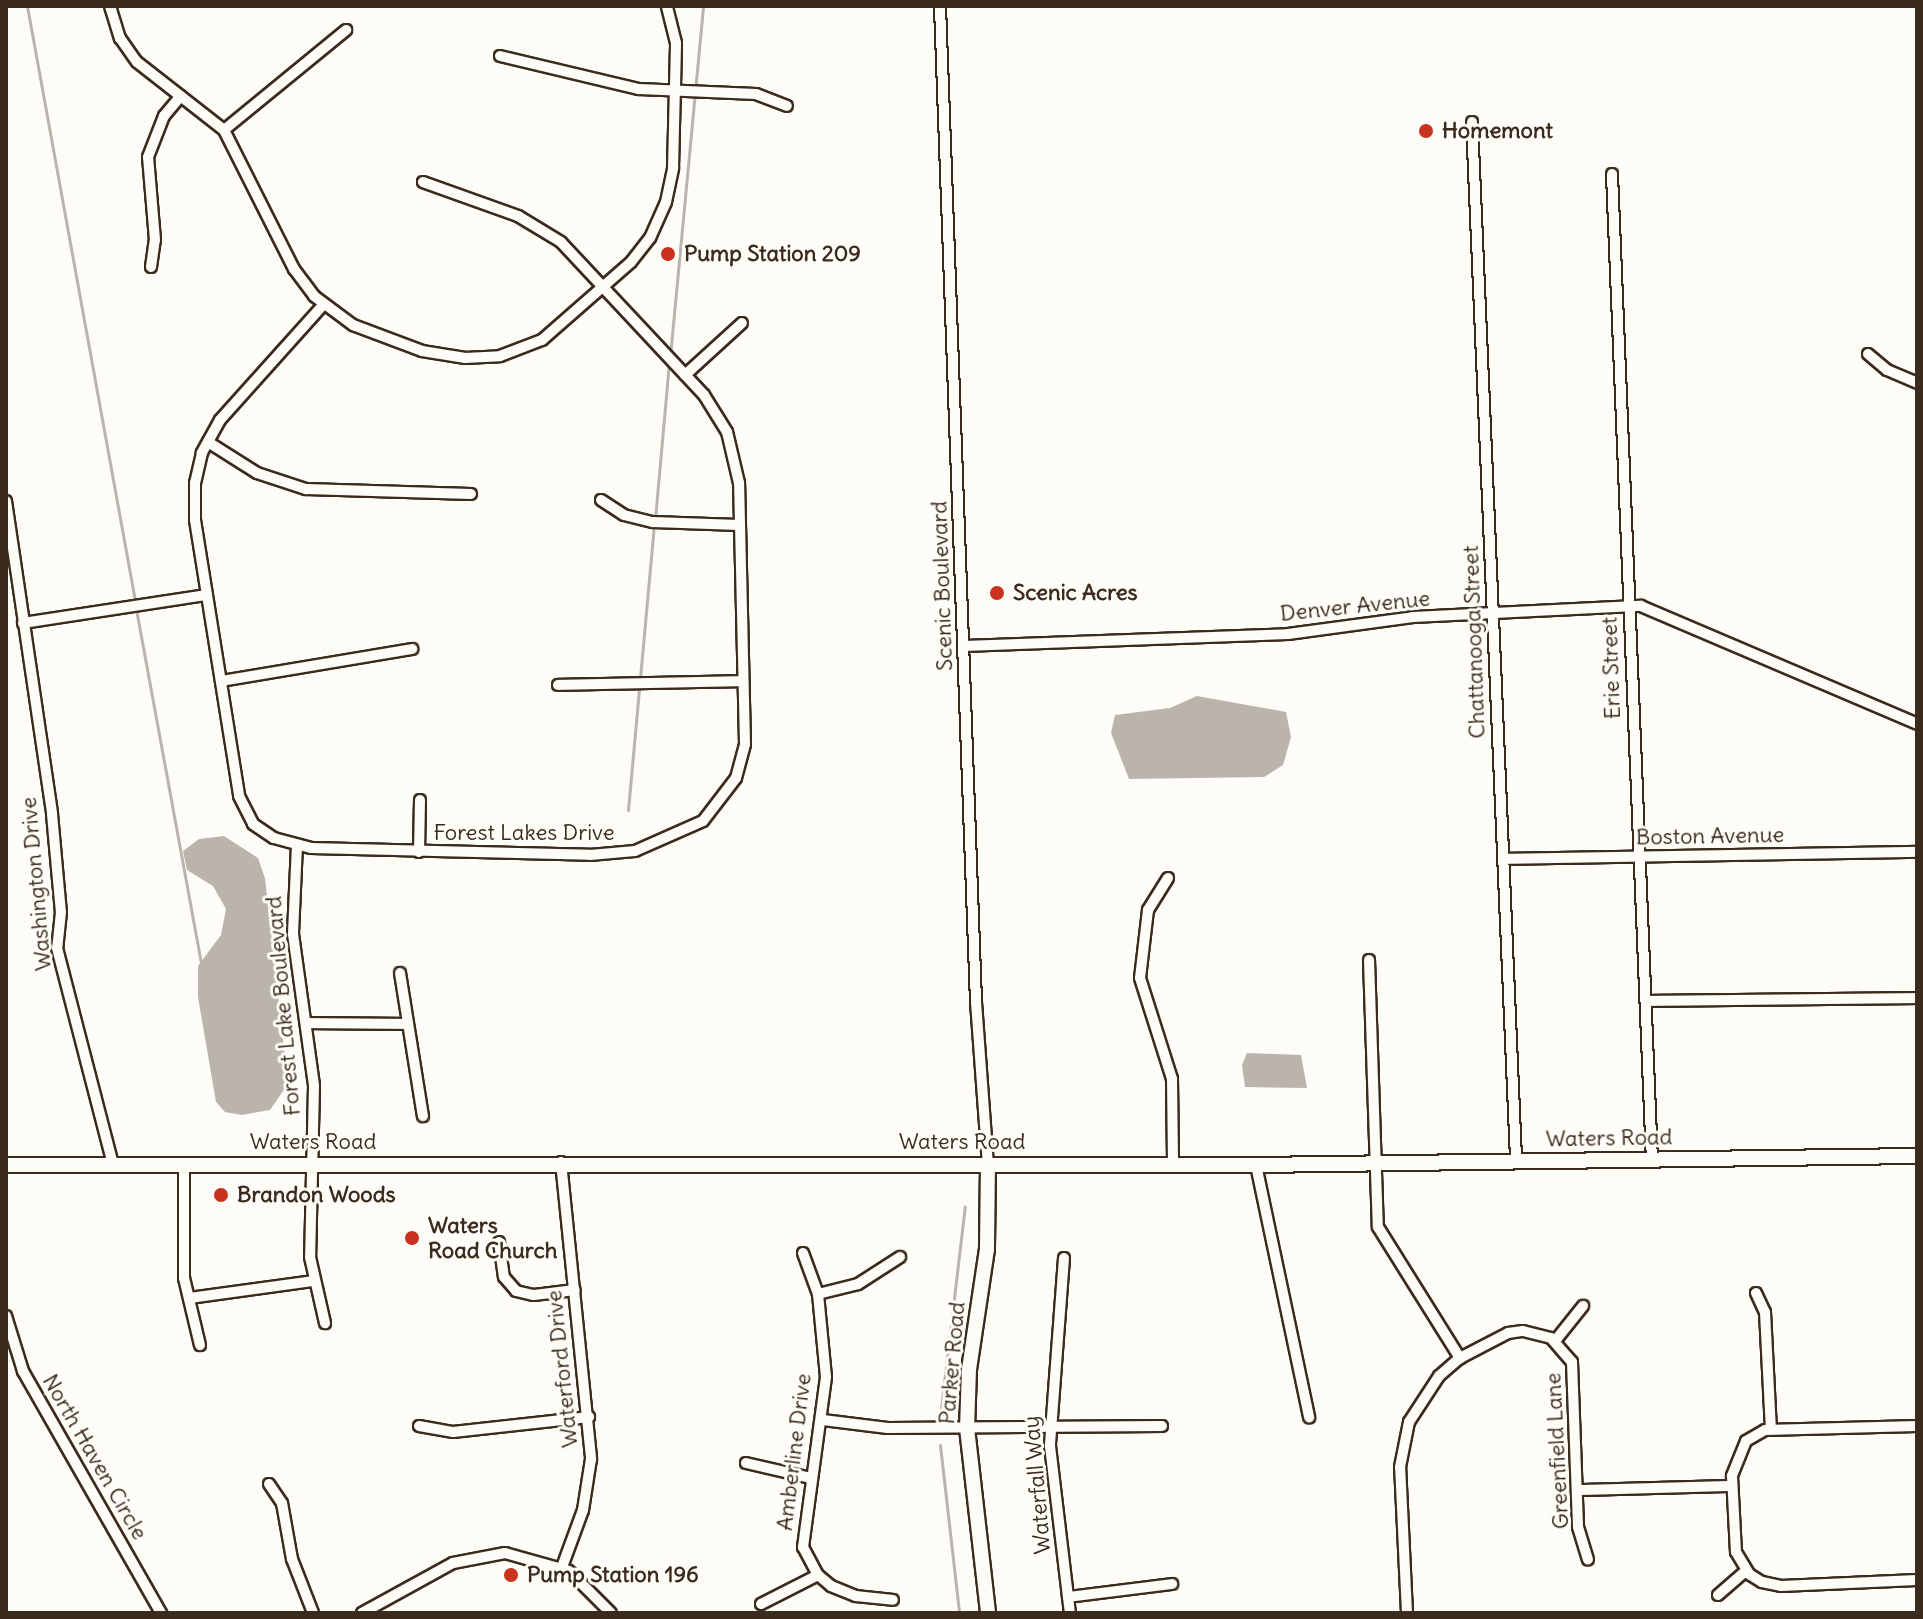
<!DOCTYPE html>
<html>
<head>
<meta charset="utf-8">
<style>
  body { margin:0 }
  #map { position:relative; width:1923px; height:1619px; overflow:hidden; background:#fdfcf7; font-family:Delius,sans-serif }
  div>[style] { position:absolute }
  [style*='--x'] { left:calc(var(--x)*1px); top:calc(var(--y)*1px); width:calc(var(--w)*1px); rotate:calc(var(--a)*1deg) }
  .water>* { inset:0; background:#bbb4ad }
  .stream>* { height:3px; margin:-1.5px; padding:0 1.5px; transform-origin:1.5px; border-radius:1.5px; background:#bbb4ad }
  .roads { filter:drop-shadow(2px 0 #3b2a1e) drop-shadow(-2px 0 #3b2a1e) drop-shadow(0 2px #3b2a1e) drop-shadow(0 -2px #3b2a1e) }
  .street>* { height:10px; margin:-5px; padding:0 5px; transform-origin:5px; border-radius:5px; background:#fdfcf7 }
  .secondary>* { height:14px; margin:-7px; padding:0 7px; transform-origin:7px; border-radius:7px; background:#fdfcf7 }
  .dots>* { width:22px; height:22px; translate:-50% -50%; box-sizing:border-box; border:4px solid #fdfcf7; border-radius:50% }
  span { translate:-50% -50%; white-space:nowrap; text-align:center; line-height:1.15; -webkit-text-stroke:6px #fdfcf7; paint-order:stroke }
  .poi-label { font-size:22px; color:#3b2a1e; font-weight:700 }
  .left { translate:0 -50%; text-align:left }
  .street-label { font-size:22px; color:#3b2a1e }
  .frame { position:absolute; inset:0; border:8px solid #3b2a1e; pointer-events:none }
</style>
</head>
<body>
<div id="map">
  <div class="water">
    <i style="clip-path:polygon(1197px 696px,1286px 712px,1291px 737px,1283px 765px,1264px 777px,1129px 779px,1111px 733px,1115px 715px,1170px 708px)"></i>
    <i style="clip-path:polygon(224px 836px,258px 858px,265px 878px,288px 1084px,270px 1110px,242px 1115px,225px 1112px,216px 1102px,198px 997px,198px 966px,221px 935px,226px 909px,213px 886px,187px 870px,183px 851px,199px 839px)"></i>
    <i style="clip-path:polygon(1247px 1053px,1301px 1055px,1307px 1088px,1245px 1087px,1242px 1065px)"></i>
  </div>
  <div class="stream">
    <i style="--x:27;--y:6;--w:605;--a:79.71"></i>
    <i style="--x:670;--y:356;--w:352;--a:-84.6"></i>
    <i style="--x:655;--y:519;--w:157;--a:-84.9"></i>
    <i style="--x:136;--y:609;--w:360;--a:79.6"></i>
    <i style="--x:628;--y:810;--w:284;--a:-84.8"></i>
    <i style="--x:941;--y:1409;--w:204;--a:-83.3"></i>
    <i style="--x:940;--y:1445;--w:169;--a:83.5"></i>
  </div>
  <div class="roads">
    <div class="street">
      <i style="--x:110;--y:6;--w:34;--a:73"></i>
      <i style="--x:120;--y:38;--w:29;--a:55"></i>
      <i style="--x:137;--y:62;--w:110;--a:38"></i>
      <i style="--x:224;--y:130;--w:156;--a:63.3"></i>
      <i style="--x:294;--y:269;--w:34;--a:53"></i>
      <i style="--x:314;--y:296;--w:49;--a:36.6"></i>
      <i style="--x:353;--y:325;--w:74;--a:20.6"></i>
      <i style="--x:422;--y:351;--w:44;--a:9.2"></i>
      <i style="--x:465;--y:358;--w:35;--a:-3"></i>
      <i style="--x:500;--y:356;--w:45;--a:-20.9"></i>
      <i style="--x:542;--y:340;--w:118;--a:-41.2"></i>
      <i style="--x:631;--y:262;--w:31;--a:-52"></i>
      <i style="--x:650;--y:238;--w:39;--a:-66"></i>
      <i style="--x:666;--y:202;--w:35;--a:-78"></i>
      <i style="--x:673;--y:168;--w:125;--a:-88.6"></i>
      <i style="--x:676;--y:43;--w:38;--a:-104"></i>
      <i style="--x:940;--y:6;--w:997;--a:87.93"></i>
      <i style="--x:976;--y:1002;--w:162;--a:85.8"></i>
      <i style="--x:500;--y:56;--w:143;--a:13.4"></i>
      <i style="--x:639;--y:89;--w:117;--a:2.4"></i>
      <i style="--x:756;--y:94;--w:33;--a:21"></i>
      <i style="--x:1472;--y:122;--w:1039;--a:87.57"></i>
      <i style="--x:224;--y:130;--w:158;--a:-39.3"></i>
      <i style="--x:1612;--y:174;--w:987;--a:87.68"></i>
      <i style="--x:151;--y:267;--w:27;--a:-82"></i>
      <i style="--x:155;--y:240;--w:83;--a:-94.8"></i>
      <i style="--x:148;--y:157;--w:44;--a:-68.7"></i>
      <i style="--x:164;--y:116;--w:26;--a:-50"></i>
      <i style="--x:324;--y:304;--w:156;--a:131.9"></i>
      <i style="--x:220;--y:420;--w:38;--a:119"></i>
      <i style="--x:202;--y:453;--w:31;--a:103"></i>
      <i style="--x:195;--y:483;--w:37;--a:90"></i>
      <i style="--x:195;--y:520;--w:279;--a:80.9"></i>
      <i style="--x:239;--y:796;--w:31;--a:63"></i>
      <i style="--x:253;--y:824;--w:25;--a:34"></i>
      <i style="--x:274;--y:838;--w:38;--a:15"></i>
      <i style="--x:311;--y:848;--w:279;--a:1.4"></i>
      <i style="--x:590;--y:855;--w:45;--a:-5.1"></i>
      <i style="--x:635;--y:851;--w:74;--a:-23.8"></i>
      <i style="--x:703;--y:821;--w:54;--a:-52.5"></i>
      <i style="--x:736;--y:778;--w:35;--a:-75"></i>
      <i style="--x:745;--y:744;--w:261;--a:-91.3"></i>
      <i style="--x:739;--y:483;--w:52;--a:-103.2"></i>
      <i style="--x:727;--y:432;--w:44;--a:-121.9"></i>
      <i style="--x:704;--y:395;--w:209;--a:-133.1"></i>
      <i style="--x:561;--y:242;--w:50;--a:-148.8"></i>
      <i style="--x:518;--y:216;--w:101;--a:-160.3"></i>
      <i style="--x:1868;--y:354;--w:25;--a:40"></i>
      <i style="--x:1887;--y:370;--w:33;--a:23"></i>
      <i style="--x:685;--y:375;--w:77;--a:-42.4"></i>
      <i style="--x:208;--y:442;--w:58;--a:32.3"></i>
      <i style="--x:257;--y:473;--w:52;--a:18.1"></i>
      <i style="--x:306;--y:489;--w:165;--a:1.7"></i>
      <i style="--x:601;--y:500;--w:27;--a:33"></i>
      <i style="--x:624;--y:515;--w:30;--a:14"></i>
      <i style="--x:653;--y:522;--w:86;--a:2"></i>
      <i style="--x:6;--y:501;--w:316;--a:81.6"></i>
      <i style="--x:52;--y:814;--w:98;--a:84.8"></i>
      <i style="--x:61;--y:912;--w:36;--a:96"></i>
      <i style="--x:57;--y:948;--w:223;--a:75.5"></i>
      <i style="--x:23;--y:623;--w:186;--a:-8.7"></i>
      <i style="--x:964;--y:646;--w:324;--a:-2.1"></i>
      <i style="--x:1288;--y:634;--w:126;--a:-7.7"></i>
      <i style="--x:1413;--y:617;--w:228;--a:-2.8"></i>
      <i style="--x:1641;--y:606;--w:300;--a:23.1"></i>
      <i style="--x:221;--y:681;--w:194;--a:-9.5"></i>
      <i style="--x:558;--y:685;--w:185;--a:-1.2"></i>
      <i style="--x:297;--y:845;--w:89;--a:92.6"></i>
      <i style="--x:293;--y:934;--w:153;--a:82.1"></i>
      <i style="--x:314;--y:1086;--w:171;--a:91.3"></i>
      <i style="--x:310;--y:1257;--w:68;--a:77.2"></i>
      <i style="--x:419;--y:852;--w:52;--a:-88.9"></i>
      <i style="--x:1503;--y:859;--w:414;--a:-1"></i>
      <i style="--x:1168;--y:878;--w:38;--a:122"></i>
      <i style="--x:1148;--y:910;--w:68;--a:96.7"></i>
      <i style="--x:1140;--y:978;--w:106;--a:72.4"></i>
      <i style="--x:1172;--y:1079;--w:85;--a:89.3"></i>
      <i style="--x:1369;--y:960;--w:267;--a:88.1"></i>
      <i style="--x:1378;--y:1227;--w:155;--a:58"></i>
      <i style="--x:400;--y:973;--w:145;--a:80.9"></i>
      <i style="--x:1646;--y:1001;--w:271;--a:-0.6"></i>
      <i style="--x:306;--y:1023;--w:102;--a:0.6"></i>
      <i style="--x:561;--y:1162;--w:299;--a:84.2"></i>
      <i style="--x:591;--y:1459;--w:52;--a:98.9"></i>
      <i style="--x:583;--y:1510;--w:61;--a:110.2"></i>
      <i style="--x:184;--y:1165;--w:113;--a:90"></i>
      <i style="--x:184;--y:1278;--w:69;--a:76.6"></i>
      <i style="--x:1256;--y:1165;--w:258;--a:78.1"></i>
      <i style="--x:499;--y:1242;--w:35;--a:82"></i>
      <i style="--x:504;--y:1277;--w:18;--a:49"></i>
      <i style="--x:516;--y:1291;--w:18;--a:13"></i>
      <i style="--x:534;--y:1295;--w:41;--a:-7"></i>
      <i style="--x:803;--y:1253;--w:44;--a:69.9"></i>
      <i style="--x:818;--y:1294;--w:83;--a:84.5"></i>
      <i style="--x:826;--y:1377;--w:172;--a:97.7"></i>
      <i style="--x:803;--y:1547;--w:32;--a:62"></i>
      <i style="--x:818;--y:1575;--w:17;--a:40"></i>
      <i style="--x:831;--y:1586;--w:27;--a:22"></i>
      <i style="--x:856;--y:1596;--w:37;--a:6"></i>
      <i style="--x:1064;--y:1258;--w:189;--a:94.3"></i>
      <i style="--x:1050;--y:1446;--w:168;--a:83.2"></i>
      <i style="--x:1756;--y:1293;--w:21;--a:65"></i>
      <i style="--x:1765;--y:1312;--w:117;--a:87.1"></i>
      <i style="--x:818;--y:1294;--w:41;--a:-14"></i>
      <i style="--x:858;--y:1284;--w:50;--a:-32.7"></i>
      <i style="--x:189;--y:1298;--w:125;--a:-7.8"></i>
      <i style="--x:6;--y:1316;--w:58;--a:72.8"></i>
      <i style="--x:23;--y:1371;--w:279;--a:60.3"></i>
      <i style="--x:1555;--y:1341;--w:45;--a:-51.3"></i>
      <i style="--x:823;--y:1420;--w:65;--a:7"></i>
      <i style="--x:888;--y:1428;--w:274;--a:-0.4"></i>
      <i style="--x:419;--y:1426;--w:35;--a:10"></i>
      <i style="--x:453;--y:1432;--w:137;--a:-6.3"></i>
      <i style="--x:1917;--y:1426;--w:152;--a:178.5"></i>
      <i style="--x:1765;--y:1430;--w:22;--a:150"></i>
      <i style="--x:1746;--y:1441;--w:38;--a:112"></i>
      <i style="--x:1732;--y:1476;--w:76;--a:87"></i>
      <i style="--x:1736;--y:1552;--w:26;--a:59"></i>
      <i style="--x:1749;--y:1574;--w:15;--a:32"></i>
      <i style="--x:1762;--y:1582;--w:19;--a:12"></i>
      <i style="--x:1781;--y:1586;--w:136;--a:-2.5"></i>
      <i style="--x:746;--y:1463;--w:67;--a:13"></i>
      <i style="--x:269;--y:1484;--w:23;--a:56"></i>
      <i style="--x:282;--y:1503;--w:57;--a:79.9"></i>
      <i style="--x:292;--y:1559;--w:58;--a:68.7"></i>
      <i style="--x:1578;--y:1490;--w:154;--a:-1.5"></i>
      <i style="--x:1718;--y:1595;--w:37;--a:-41"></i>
      <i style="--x:1068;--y:1597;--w:105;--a:-7.1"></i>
      <i style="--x:761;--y:1604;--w:64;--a:-27"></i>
      <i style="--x:362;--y:1613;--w:104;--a:-28.8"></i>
      <i style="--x:453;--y:1563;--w:53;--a:-10.9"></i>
      <i style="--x:505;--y:1553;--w:66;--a:15.7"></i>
      <i style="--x:569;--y:1571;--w:59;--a:45"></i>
      <i style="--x:1407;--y:1613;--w:146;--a:-92.7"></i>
      <i style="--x:1400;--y:1467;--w:46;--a:-78.7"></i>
      <i style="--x:1409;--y:1422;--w:55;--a:-56.9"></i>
      <i style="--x:1439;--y:1376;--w:28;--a:-41"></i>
      <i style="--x:1460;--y:1358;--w:54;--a:-27.5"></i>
      <i style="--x:1508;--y:1333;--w:15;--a:-8"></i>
      <i style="--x:1523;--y:1331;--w:29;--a:14"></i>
      <i style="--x:1551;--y:1338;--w:32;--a:49"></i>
      <i style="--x:1572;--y:1362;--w:165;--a:87.9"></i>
      <i style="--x:1578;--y:1527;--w:34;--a:73"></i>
    </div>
    <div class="secondary">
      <i style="--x:988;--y:1164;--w:85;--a:90.7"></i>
      <i style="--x:987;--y:1249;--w:121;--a:98.5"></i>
      <i style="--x:969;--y:1369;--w:59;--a:91.9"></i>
      <i style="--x:967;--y:1428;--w:186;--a:83.5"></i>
      <i style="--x:6;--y:1165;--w:1250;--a:0"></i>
      <i style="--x:1256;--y:1165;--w:661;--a:-0.78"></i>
    </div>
  </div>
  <div class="dots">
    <i style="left:1426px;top:131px;background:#c8321e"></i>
    <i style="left:668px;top:254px;background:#c8321e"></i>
    <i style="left:997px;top:593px;background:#c8321e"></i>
    <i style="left:221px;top:1195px;background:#c8321e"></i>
    <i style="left:412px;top:1238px;background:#c8321e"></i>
    <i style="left:511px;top:1575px;background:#c8321e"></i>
  </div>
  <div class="poi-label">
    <span class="left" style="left:1442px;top:131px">Homemont</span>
    <span class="left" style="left:684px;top:254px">Pump Station 209</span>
    <span class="left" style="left:1013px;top:593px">Scenic Acres</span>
    <span class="left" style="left:237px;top:1195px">Brandon Woods</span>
    <span class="left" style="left:428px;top:1238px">Waters<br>Road Church</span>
    <span class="left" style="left:527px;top:1575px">Pump Station 196</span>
  </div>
  <div class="street-label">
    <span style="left:942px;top:586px;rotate:-92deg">Scenic Boulevard</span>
    <span style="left:1355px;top:606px;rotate:-6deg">Denver Avenue</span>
    <span style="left:1474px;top:642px;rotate:-92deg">Chattanooga Street</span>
    <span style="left:1611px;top:668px;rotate:-92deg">Erie Street</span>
    <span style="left:524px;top:833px">Forest Lakes Drive</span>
    <span style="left:1710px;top:836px;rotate:-1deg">Boston Avenue</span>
    <span style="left:36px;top:884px;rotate:-95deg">Washington Drive</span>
    <span style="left:283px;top:1006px;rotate:-95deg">Forest Lake Boulevard</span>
    <span style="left:1609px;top:1138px;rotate:-1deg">Waters Road</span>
    <span style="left:313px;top:1142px">Waters Road</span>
    <span style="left:962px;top:1142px">Waters Road</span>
    <span style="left:952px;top:1363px;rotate:-85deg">Parker Road</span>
    <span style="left:562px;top:1369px;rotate:-96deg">Waterford Drive</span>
    <span style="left:1557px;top:1451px;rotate:-93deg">Greenfield Lane</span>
    <span style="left:794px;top:1452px;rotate:-83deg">Amberline Drive</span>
    <span style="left:95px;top:1457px;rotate:60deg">North Haven Circle</span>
    <span style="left:1037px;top:1485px;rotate:-95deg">Waterfall Way</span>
  </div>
  <div class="frame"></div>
</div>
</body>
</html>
